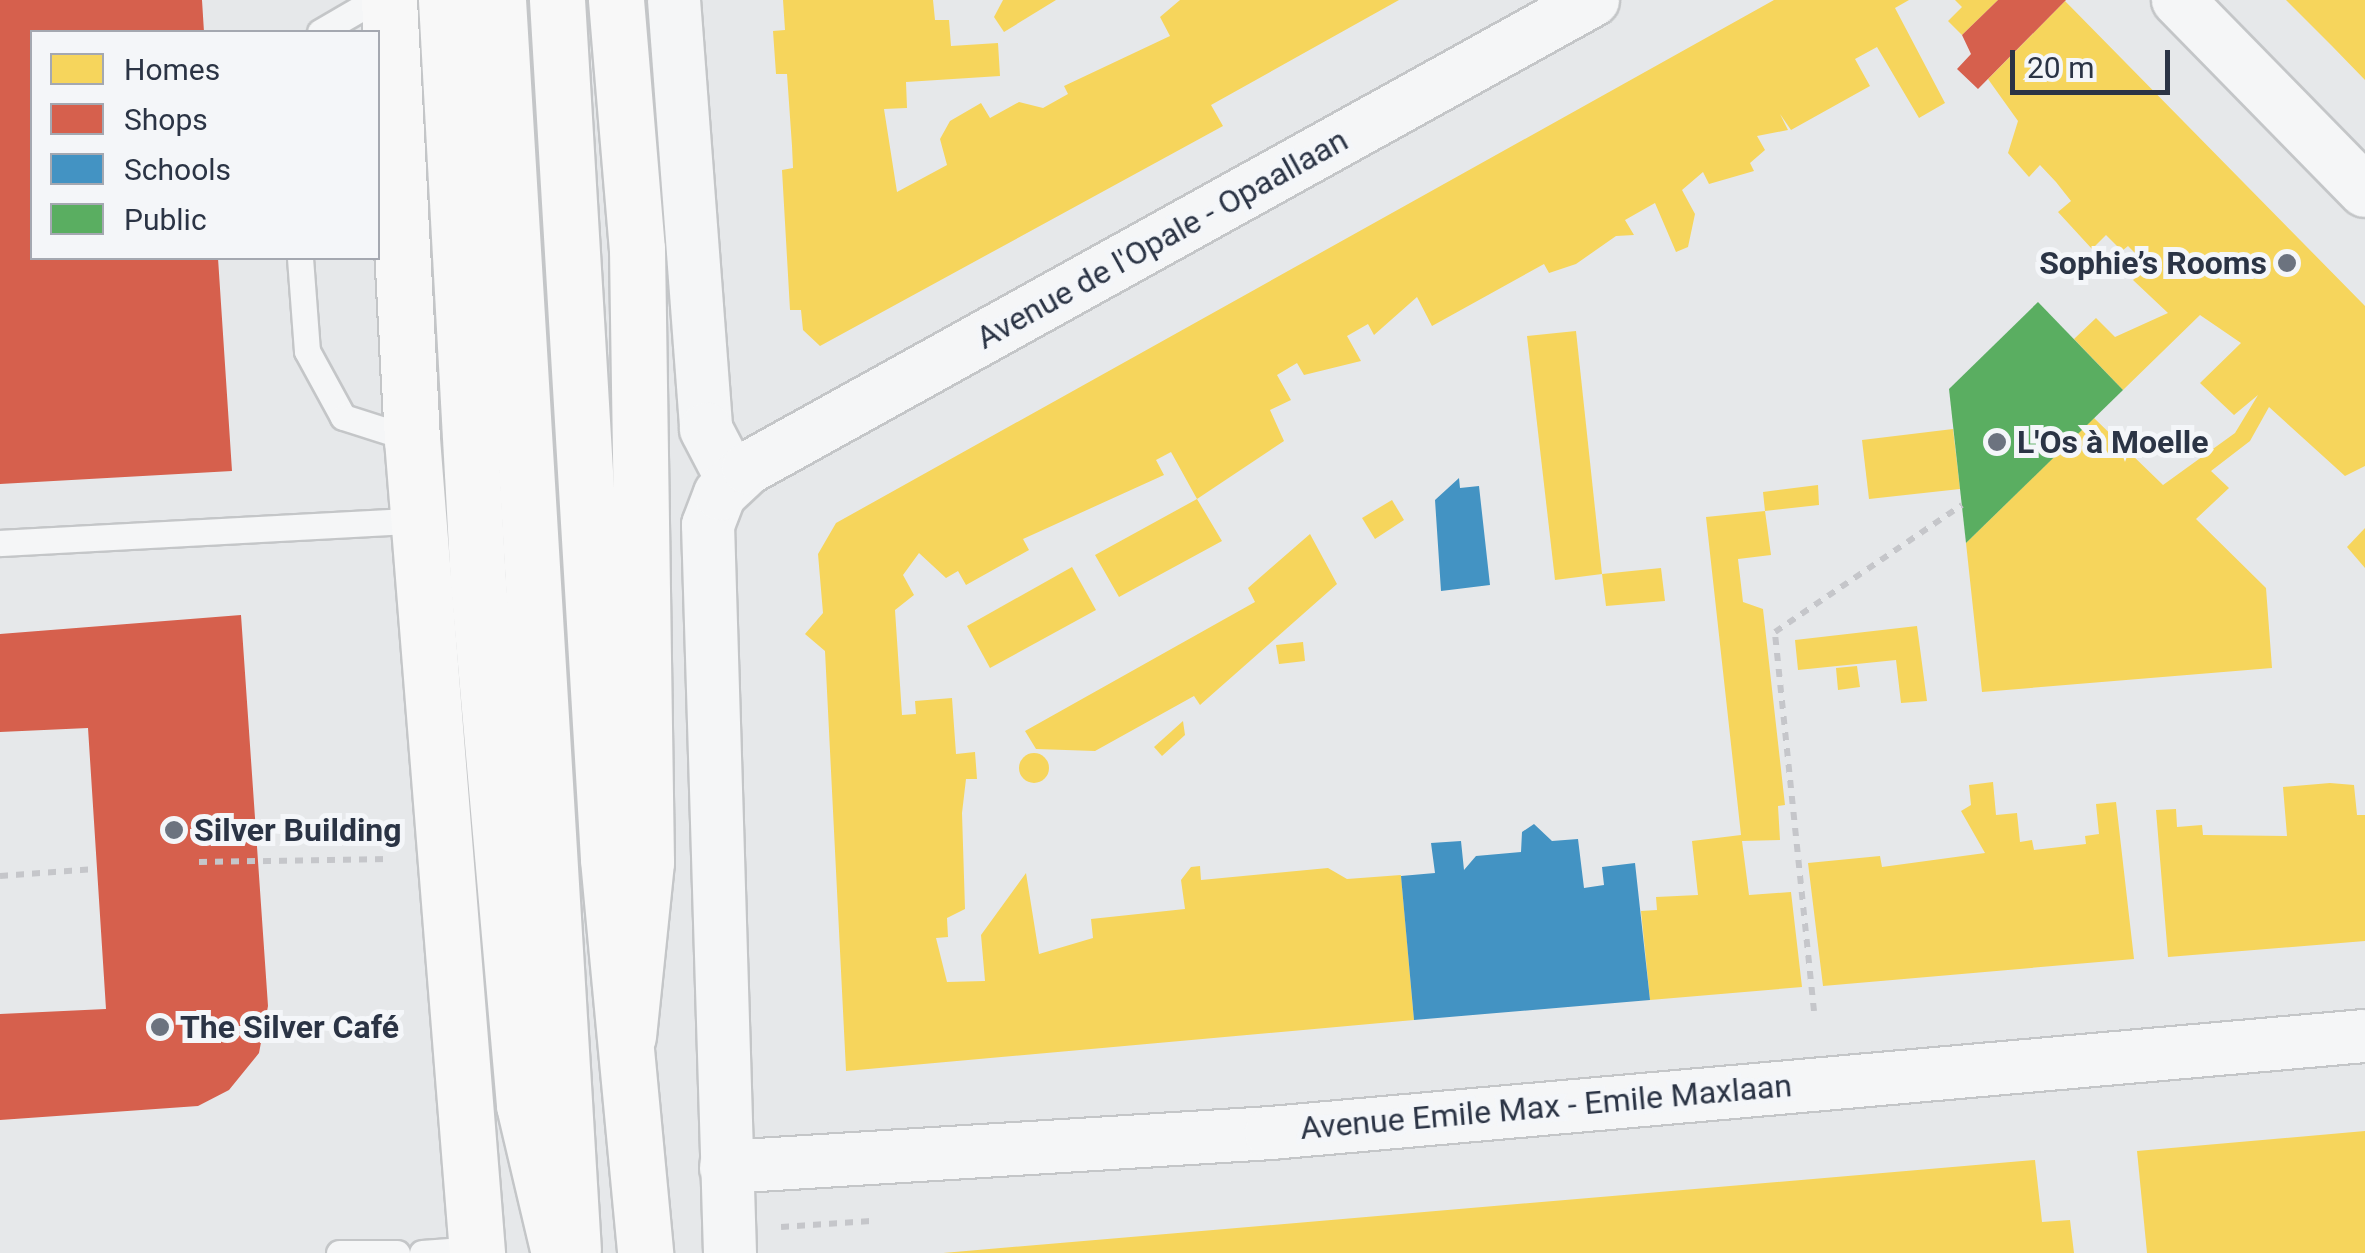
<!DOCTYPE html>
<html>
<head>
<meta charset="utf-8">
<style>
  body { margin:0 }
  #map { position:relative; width:2365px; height:1253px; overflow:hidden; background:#e6e8ea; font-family:Roboto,sans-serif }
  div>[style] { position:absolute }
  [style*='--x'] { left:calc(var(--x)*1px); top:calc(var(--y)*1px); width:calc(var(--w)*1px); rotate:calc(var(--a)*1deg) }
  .homes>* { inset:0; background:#f6d55c }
  .round { border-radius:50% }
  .shops>* { inset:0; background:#d6604d }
  .schools>* { inset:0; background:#4393c3 }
  .public>* { inset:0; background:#5aae61 }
  .path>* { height:6px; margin-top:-3px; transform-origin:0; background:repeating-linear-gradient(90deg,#c5c6ca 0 8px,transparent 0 16px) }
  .roads { filter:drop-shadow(2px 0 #c4c6c8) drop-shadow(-2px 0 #c4c6c8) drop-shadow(0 2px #c4c6c8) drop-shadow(0 -2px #c4c6c8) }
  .lane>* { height:25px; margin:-12.5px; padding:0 12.5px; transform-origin:12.5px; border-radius:12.5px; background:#f5f6f7 }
  .street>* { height:52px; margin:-26px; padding:0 26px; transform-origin:26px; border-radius:26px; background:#f5f6f7 }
  .secondary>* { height:55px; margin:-27.5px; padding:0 27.5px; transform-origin:27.5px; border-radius:27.5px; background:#f8f8f8 }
  .primary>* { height:55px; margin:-27.5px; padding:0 27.5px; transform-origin:27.5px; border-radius:27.5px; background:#f8f8f8 }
  .highway>* { height:55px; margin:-27.5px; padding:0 27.5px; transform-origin:27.5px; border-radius:27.5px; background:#f8f8f8 }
  .dots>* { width:28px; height:28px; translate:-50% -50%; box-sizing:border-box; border:5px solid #f4f6f9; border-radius:50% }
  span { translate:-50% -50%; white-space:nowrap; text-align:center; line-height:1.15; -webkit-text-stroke:10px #f4f6f9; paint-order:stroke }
  .street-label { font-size:32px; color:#2b3445 }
  .poi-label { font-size:32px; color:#2b3445; font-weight:700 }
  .right { translate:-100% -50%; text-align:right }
  .left { translate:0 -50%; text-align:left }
  .legend { position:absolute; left:30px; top:30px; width:350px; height:230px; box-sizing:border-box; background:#f4f6f9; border:2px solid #a4a8b1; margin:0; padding:12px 18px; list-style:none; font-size:30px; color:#2b3445 }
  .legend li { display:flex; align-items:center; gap:20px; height:50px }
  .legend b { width:50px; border:2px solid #a4a8b1 }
  .scale { position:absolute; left:2010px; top:50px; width:160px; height:45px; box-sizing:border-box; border:5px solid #2b3445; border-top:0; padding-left:12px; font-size:30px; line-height:35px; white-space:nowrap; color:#2b3445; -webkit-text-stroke:8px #f4f6f9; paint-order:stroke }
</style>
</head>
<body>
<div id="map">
  <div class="homes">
    <i style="clip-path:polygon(783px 0,933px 0,935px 20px,949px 20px,951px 46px,998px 43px,1000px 76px,906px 82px,907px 108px,884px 109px,897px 192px,947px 165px,940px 139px,950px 121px,981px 103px,990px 118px,1019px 102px,1043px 108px,1068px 94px,1064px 86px,1170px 36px,1160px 17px,1180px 0,1399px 0,1211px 105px,1223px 126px,820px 346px,803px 330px,801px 310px,790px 310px,782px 170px,793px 168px,792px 146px,787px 74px,776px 74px,773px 31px,785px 30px)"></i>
    <i style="clip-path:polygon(1003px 0,1056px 0,1004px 32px,994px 17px)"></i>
    <i style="clip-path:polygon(1774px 0,1909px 0,1895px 8px,1945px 103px,1919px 118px,1877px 47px,1855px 59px,1870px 86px,1791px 130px,1780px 114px,1788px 130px,1757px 136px,1765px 150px,1750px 163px,1754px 171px,1709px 184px,1703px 172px,1682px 190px,1695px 214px,1688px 247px,1676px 252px,1655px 203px,1625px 220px,1634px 235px,1616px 236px,1576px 264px,1549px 273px,1544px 264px,1432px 326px,1417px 297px,1374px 335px,1368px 324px,1347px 336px,1361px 361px,1304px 375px,1297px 363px,1277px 375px,1291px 400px,1270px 410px,1284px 441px,1197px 499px,1222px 541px,1119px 597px,1095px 555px,1197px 499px,1171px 452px,1156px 460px,1164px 475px,1023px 539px,1029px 550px,966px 585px,958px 571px,946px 578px,919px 553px,903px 575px,914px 595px,895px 610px,902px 715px,916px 714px,915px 701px,952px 698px,956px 754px,975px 752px,977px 779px,966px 779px,962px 813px,965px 909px,947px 918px,948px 937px,936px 938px,947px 982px,985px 981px,981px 935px,1026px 873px,1039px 954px,1093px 938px,1091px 919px,1185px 909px,1181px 880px,1191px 867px,1200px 866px,1201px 880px,1328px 868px,1347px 879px,1401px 875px,1414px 1020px,846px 1071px,825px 651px,805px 634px,823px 613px,818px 554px,836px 523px)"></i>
    <i style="clip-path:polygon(1955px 0,1998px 0,1962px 35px,1948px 21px,1962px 7px)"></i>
    <i style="clip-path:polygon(2286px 0,2365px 0,2365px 80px,2332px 46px)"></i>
    <i style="clip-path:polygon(2065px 1px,2365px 306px,2365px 466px,2345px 476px,2269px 407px,2250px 441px,2211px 471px,2229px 488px,2196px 519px,2266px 588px,2272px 668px,1982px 692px,1966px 543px,2094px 418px,2163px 485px,2235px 433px,2258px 395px,2234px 415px,2200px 383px,2241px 343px,2200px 315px,2123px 390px,2074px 339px,2096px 318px,2115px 337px,2168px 313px,2133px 280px,2148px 266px,2128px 246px,2122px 251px,2106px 235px,2092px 249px,2058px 212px,2071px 201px,2056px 182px,2040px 165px,2029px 177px,2008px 153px,2018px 121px,1988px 79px)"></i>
    <i style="clip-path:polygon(1576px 331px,1602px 574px,1555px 580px,1527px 336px)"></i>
    <i style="clip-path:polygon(1953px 429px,1960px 489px,1869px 499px,1862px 440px)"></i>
    <i style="clip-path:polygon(1818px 485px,1819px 505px,1765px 511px,1763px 492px)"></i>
    <i style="clip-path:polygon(1392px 500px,1404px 520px,1375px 539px,1362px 518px)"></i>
    <i style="clip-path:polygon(1765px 511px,1771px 555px,1738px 559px,1743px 602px,1763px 609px,1785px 805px,1778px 806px,1780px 840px,1742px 841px,1749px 895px,1791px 892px,1802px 987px,1650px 1000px,1641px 911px,1657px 910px,1656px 897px,1698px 895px,1692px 841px,1741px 835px,1706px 517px)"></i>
    <i style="clip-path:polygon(2365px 528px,2365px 568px,2347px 547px)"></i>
    <i style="clip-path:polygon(1310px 534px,1337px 584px,1200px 705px,1194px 696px,1095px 751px,1036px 749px,1025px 731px,1255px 602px,1248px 588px)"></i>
    <i style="clip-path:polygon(1072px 567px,1096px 610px,990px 668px,967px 626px)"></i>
    <i style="clip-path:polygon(1661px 568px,1665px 601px,1606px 606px,1602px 574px)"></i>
    <i style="clip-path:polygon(1917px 626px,1927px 701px,1901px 703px,1896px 660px,1798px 670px,1795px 640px)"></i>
    <i style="clip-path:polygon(1303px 642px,1305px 661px,1279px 664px,1276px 645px)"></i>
    <i style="clip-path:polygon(1857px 666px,1860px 687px,1838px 690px,1836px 668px)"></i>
    <i style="clip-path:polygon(1183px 721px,1185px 735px,1162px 756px,1154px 747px)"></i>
    <i class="round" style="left:1019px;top:753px;width:30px;height:30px"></i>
    <i style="clip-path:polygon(1993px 782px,1996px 815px,2017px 813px,2020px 842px,2032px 840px,2034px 850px,2086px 844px,2085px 836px,2099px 834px,2096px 804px,2116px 802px,2134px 959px,1823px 986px,1808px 863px,1880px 856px,1882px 867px,1985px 853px,1961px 811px,1971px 805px,1969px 785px)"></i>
    <i style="clip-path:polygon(2330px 783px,2354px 785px,2357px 815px,2365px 815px,2365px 941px,2168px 957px,2156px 810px,2176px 809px,2177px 827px,2202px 825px,2203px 835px,2287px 836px,2283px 787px)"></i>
    <i style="clip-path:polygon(2365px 1131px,2365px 1253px,2147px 1253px,2137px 1151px)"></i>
    <i style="clip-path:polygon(2035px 1160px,2042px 1222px,2070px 1220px,2074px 1253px,943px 1253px)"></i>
  </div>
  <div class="shops">
    <i style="clip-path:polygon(0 0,202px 0,204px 32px,32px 32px,32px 258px,218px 258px,232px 471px,0 484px)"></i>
    <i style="clip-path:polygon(1998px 0,2066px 0,1978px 89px,1957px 69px,1971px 54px,1962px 35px)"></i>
    <i style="clip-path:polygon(241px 615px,268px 1006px,259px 1053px,229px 1090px,198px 1106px,0 1120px,0 1014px,106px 1009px,88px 728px,0 732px,0 634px)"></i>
  </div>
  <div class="schools">
    <i style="clip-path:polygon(1459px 478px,1460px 488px,1479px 486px,1490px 585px,1441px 591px,1435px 500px)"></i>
    <i style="clip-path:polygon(1534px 824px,1552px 841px,1578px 839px,1584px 888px,1604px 885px,1602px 867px,1635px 863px,1650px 1000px,1414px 1020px,1401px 876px,1435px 873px,1431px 843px,1461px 841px,1464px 870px,1476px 856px,1521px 852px,1522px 832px)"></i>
  </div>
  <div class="public">
    <i style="clip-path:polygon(2038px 302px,2123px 390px,1966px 543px,1949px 389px)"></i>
  </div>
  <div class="path">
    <i style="--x:199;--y:862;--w:190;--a:-0.9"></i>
    <i style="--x:0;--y:876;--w:95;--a:-4.2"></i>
    <i style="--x:1814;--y:1011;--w:381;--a:-95.9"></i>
    <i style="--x:1775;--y:632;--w:226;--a:-34.2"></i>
    <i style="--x:781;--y:1227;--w:90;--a:-3.8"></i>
  </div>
  <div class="roads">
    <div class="lane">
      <i style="--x:320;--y:32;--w:64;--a:-30.2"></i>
      <i style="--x:300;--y:258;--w:93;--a:85.7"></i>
      <i style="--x:307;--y:351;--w:75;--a:61.4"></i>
      <i style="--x:343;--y:417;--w:72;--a:17.7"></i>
      <i style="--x:0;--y:543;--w:419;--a:-3.1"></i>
      <i style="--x:339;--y:1253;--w:58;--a:0"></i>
      <i style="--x:422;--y:1253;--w:55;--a:-4.2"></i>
    </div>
    <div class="street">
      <i style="--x:674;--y:0;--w:430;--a:85.7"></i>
      <i style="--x:706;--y:429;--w:56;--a:62.5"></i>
      <i style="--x:2178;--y:0;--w:267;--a:45.6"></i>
      <i style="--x:726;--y:1167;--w:546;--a:-3.57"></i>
      <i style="--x:1271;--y:1133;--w:1098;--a:-5.07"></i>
      <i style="--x:730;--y:1253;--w:728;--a:-91.73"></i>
      <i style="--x:708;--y:525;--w:33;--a:-69"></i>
      <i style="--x:720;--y:494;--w:38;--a:-43"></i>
      <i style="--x:748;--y:468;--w:966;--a:-28.98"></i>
    </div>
    <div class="secondary">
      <i style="--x:389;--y:0;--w:440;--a:87"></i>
      <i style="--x:412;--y:439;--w:817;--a:85.43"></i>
    </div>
    <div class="primary">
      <i style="--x:498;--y:0;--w:1252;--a:86.57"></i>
      <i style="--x:557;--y:0;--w:861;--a:86.6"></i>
      <i style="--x:608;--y:859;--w:396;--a:84.6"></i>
    </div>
    <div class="highway">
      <i style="--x:446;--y:0;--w:584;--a:86.86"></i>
      <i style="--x:478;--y:583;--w:524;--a:84.96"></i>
      <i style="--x:524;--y:1105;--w:152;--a:76.7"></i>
      <i style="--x:616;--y:0;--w:250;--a:85.2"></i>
      <i style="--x:637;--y:249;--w:613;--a:89.16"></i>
      <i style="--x:646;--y:862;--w:175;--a:95.9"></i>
    </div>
  </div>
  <div class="dots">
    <i style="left:2287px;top:263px;background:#6c737f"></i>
    <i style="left:1997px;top:442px;background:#6c737f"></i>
    <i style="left:174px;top:830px;background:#6c737f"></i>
    <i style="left:160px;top:1027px;background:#6c737f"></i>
  </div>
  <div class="street-label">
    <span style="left:1162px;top:239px;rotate:-29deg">Avenue de l'Opale - Opaallaan</span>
    <span style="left:1546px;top:1107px;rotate:-5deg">Avenue Emile Max - Emile Maxlaan</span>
  </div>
  <div class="poi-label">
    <span class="right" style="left:2267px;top:263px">Sophie’s Rooms</span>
    <span class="left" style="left:2017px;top:442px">L'Os à Moelle</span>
    <span class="left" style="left:194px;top:830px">Silver Building</span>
    <span class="left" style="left:180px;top:1027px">The Silver Café</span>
  </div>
  <ul class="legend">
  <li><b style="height:28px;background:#f6d55c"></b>Homes</li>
  <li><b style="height:28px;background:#d6604d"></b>Shops</li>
  <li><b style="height:28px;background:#4393c3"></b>Schools</li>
  <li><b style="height:28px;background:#5aae61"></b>Public</li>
  </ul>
  <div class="scale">20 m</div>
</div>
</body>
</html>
